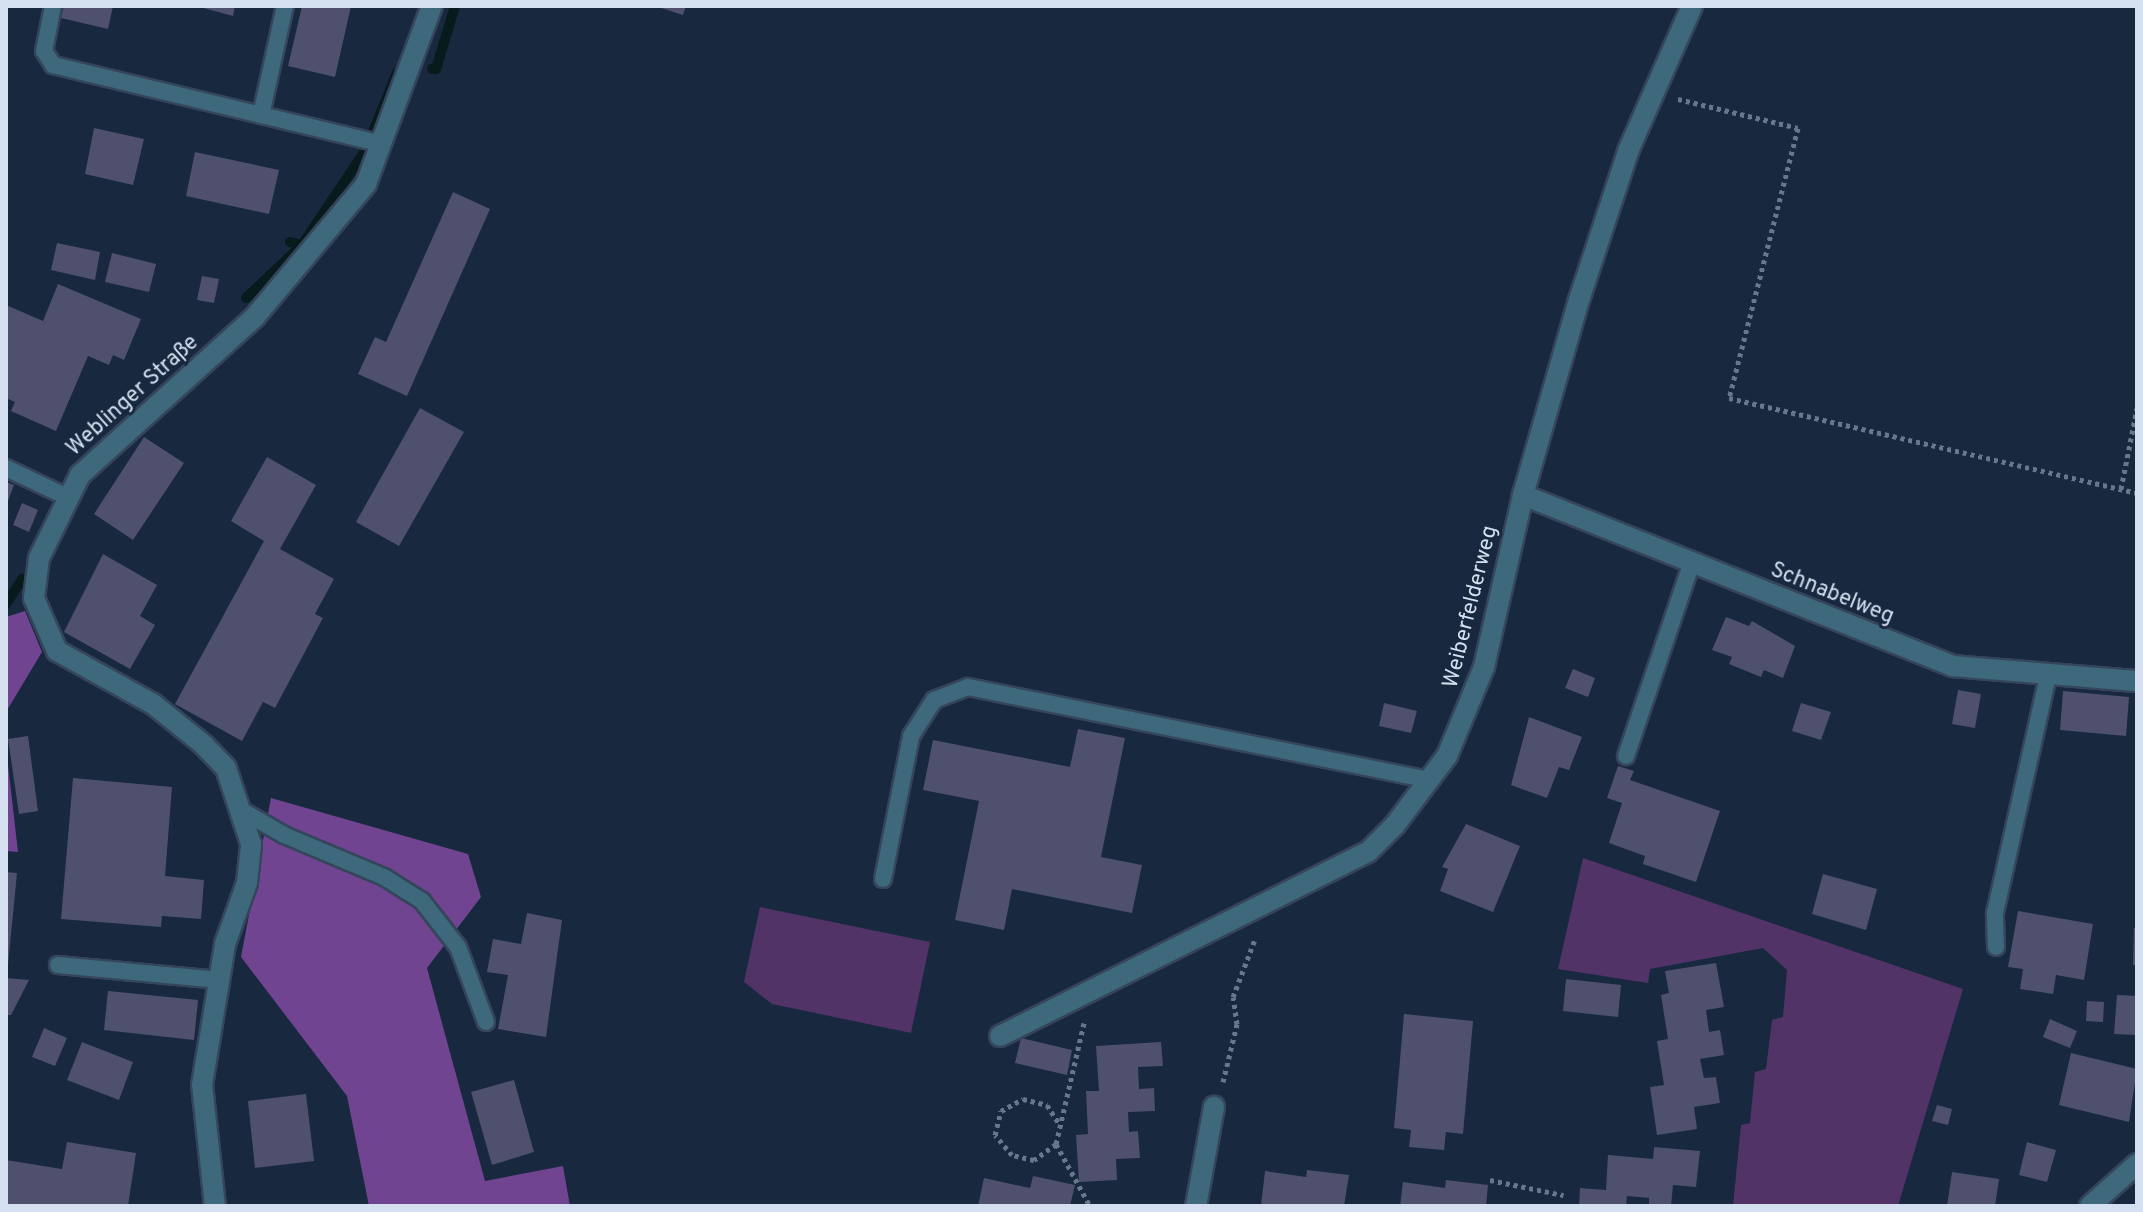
<!DOCTYPE html>
<html>
<head>
<meta charset="utf-8">
<style>
  body { margin:0 }
  #map { position:relative; width:2143px; height:1212px; overflow:hidden; background:#17283f; font-family:Overpass,sans-serif }
  div>[style] { position:absolute }
  [style*='--x'] { left:calc(var(--x)*1px); top:calc(var(--y)*1px); width:calc(var(--w)*1px); rotate:calc(var(--a)*1deg) }
  .green>* { inset:0; background:#523368 }
  .forest>* { inset:0; background:#704490 }
  .stream>* { height:10px; margin:-5px; padding:0 5px; transform-origin:5px; border-radius:5px; background:#071a1c }
  .building>* { inset:0; background:#4f506e }
  .path>* { height:5px; margin-top:-2.5px; transform-origin:0; background:repeating-linear-gradient(90deg,#69778b 0 4px,transparent 0 8px) }
  .roads { filter:drop-shadow(2px 0 #35455b) drop-shadow(-2px 0 #35455b) drop-shadow(0 2px #35455b) drop-shadow(0 -2px #35455b) }
  .service>* { height:16px; margin:-8px; padding:0 8px; transform-origin:8px; border-radius:8px; background:#3e687c }
  .minor>* { height:20px; margin:-10px; padding:0 10px; transform-origin:10px; border-radius:10px; background:#3e687c }
  span { translate:-50% -50%; white-space:nowrap; text-align:center; line-height:1.15; -webkit-text-stroke:6px #17283f; paint-order:stroke }
  .street-label { font-size:22px; color:#d4dfef }
  .frame { position:absolute; inset:0; border:8px solid #d4dfef; pointer-events:none }
</style>
</head>
<body>
<div id="map">
  <div class="green">
    <i style="clip-path:polygon(1583px 858px,1963px 989px,1898px 1206px,1733px 1206px,1741px 1125px,1750px 1123px,1755px 1072px,1766px 1069px,1772px 1020px,1783px 1017px,1787px 970px,1763px 948px,1650px 969px,1648px 983px,1558px 969px)"></i>
    <i style="clip-path:polygon(760px 907px,930px 942px,911px 1033px,772px 1004px,744px 982px)"></i>
  </div>
  <div class="forest">
    <i style="clip-path:polygon(25px 611px,42px 652px,6px 712px,6px 617px)"></i>
    <i style="clip-path:polygon(6px 747px,18px 852px,6px 851px)"></i>
    <i style="clip-path:polygon(271px 798px,468px 854px,481px 897px,427px 968px,485px 1181px,563px 1166px,570px 1206px,369px 1206px,347px 1096px,241px 957px)"></i>
  </div>
  <div class="stream">
    <i style="--x:432;--y:69;--w:4;--a:0"></i>
    <i style="--x:436;--y:69;--w:66;--a:-73.2"></i>
    <i style="--x:373;--y:132;--w:64;--a:-67.9"></i>
    <i style="--x:290;--y:242;--w:12;--a:14"></i>
    <i style="--x:302;--y:245;--w:110;--a:-56.2"></i>
    <i style="--x:246;--y:298;--w:77;--a:-43.4"></i>
    <i style="--x:302;--y:245;--w:4;--a:76"></i>
    <i style="--x:6;--y:604;--w:30;--a:-57"></i>
  </div>
  <div class="building">
    <i style="clip-path:polygon(64px 6px,113px 6px,108px 29px,61px 18px)"></i>
    <i style="clip-path:polygon(196px 6px,235px 6px,233px 16px)"></i>
    <i style="clip-path:polygon(302px 6px,351px 6px,335px 77px,288px 66px)"></i>
    <i style="clip-path:polygon(655px 6px,686px 6px,683px 15px)"></i>
    <i style="clip-path:polygon(94px 128px,144px 139px,133px 185px,85px 174px)"></i>
    <i style="clip-path:polygon(195px 152px,279px 170px,269px 214px,186px 196px)"></i>
    <i style="clip-path:polygon(453px 192px,490px 209px,407px 396px,358px 374px,375px 337px,386px 342px)"></i>
    <i style="clip-path:polygon(57px 243px,100px 252px,95px 280px,51px 270px)"></i>
    <i style="clip-path:polygon(112px 253px,156px 264px,149px 292px,105px 282px)"></i>
    <i style="clip-path:polygon(202px 276px,219px 279px,214px 303px,197px 300px)"></i>
    <i style="clip-path:polygon(58px 284px,141px 319px,124px 360px,113px 355px,109px 365px,88px 356px,56px 431px,11px 411px,15px 402px,6px 398px,6px 305px,43px 321px)"></i>
    <i style="clip-path:polygon(420px 408px,464px 432px,399px 546px,356px 522px)"></i>
    <i style="clip-path:polygon(144px 437px,184px 463px,133px 540px,94px 514px)"></i>
    <i style="clip-path:polygon(267px 457px,316px 485px,280px 549px,334px 579px,315px 614px,323px 618px,275px 708px,263px 702px,242px 741px,175px 704px,264px 541px,231px 521px)"></i>
    <i style="clip-path:polygon(6px 482px,14px 485px,6px 506px)"></i>
    <i style="clip-path:polygon(22px 503px,38px 510px,29px 532px,13px 525px)"></i>
    <i style="clip-path:polygon(103px 554px,157px 585px,140px 616px,155px 625px,130px 669px,64px 632px)"></i>
    <i style="clip-path:polygon(1726px 617px,1749px 626px,1752px 621px,1795px 646px,1783px 678px,1764px 670px,1761px 677px,1729px 664px,1732px 657px,1712px 650px)"></i>
    <i style="clip-path:polygon(1573px 669px,1595px 678px,1588px 697px,1565px 688px)"></i>
    <i style="clip-path:polygon(1958px 690px,1981px 694px,1975px 728px,1952px 724px)"></i>
    <i style="clip-path:polygon(2063px 691px,2129px 697px,2126px 736px,2060px 730px)"></i>
    <i style="clip-path:polygon(1384px 703px,1417px 711px,1411px 733px,1379px 726px)"></i>
    <i style="clip-path:polygon(1801px 703px,1831px 712px,1821px 740px,1792px 731px)"></i>
    <i style="clip-path:polygon(1529px 717px,1582px 737px,1569px 770px,1559px 767px,1547px 798px,1511px 785px)"></i>
    <i style="clip-path:polygon(1078px 729px,1125px 738px,1101px 857px,1142px 865px,1132px 913px,1012px 889px,1004px 930px,955px 920px,979px 801px,923px 790px,933px 740px,1070px 767px)"></i>
    <i style="clip-path:polygon(28px 736px,38px 811px,19px 814px,8px 739px)"></i>
    <i style="clip-path:polygon(1618px 766px,1634px 771px,1630px 780px,1720px 811px,1696px 882px,1643px 864px,1645px 856px,1609px 843px,1622px 803px,1607px 798px)"></i>
    <i style="clip-path:polygon(73px 778px,172px 787px,165px 876px,204px 880px,201px 919px,162px 916px,161px 927px,61px 919px)"></i>
    <i style="clip-path:polygon(1466px 824px,1520px 846px,1493px 912px,1440px 891px,1448px 869px,1442px 867px)"></i>
    <i style="clip-path:polygon(6px 872px,17px 873px,8px 965px,6px 965px)"></i>
    <i style="clip-path:polygon(1823px 874px,1877px 889px,1866px 930px,1812px 914px)"></i>
    <i style="clip-path:polygon(2018px 911px,2093px 924px,2084px 980px,2056px 975px,2053px 994px,2020px 989px,2023px 969px,2008px 967px)"></i>
    <i style="clip-path:polygon(527px 913px,562px 920px,546px 1037px,498px 1029px,508px 975px,487px 972px,493px 939px,521px 944px)"></i>
    <i style="clip-path:polygon(2134px 928px,2137px 928px,2137px 965px,2133px 965px)"></i>
    <i style="clip-path:polygon(1716px 963px,1724px 1007px,1706px 1010px,1709px 1032px,1720px 1030px,1724px 1055px,1700px 1059px,1704px 1078px,1716px 1077px,1720px 1103px,1694px 1107px,1697px 1129px,1657px 1135px,1650px 1087px,1664px 1085px,1657px 1041px,1668px 1039px,1661px 995px,1669px 993px,1665px 971px)"></i>
    <i style="clip-path:polygon(6px 978px,29px 980px,11px 1015px,6px 1015px)"></i>
    <i style="clip-path:polygon(1566px 979px,1621px 985px,1618px 1017px,1563px 1011px)"></i>
    <i style="clip-path:polygon(108px 991px,198px 1000px,194px 1040px,104px 1030px)"></i>
    <i style="clip-path:polygon(2117px 995px,2137px 996px,2137px 1035px,2114px 1034px)"></i>
    <i style="clip-path:polygon(2087px 1001px,2104px 1002px,2103px 1022px,2086px 1021px)"></i>
    <i style="clip-path:polygon(1404px 1014px,1473px 1021px,1463px 1134px,1446px 1132px,1444px 1150px,1409px 1147px,1411px 1130px,1394px 1128px)"></i>
    <i style="clip-path:polygon(2050px 1019px,2077px 1031px,2070px 1048px,2043px 1037px)"></i>
    <i style="clip-path:polygon(44px 1028px,67px 1038px,55px 1066px,32px 1057px)"></i>
    <i style="clip-path:polygon(1021px 1038px,1072px 1050px,1067px 1075px,1015px 1063px)"></i>
    <i style="clip-path:polygon(82px 1042px,133px 1062px,119px 1100px,67px 1080px)"></i>
    <i style="clip-path:polygon(1161px 1042px,1163px 1066px,1138px 1067px,1139px 1089px,1154px 1088px,1155px 1111px,1128px 1112px,1129px 1132px,1138px 1131px,1140px 1158px,1116px 1159px,1117px 1180px,1079px 1182px,1076px 1135px,1088px 1134px,1086px 1091px,1099px 1091px,1096px 1046px)"></i>
    <i style="clip-path:polygon(2071px 1053px,2137px 1069px,2129px 1122px,2059px 1105px)"></i>
    <i style="clip-path:polygon(514px 1080px,534px 1152px,492px 1165px,471px 1092px)"></i>
    <i style="clip-path:polygon(306px 1094px,314px 1161px,255px 1168px,248px 1101px)"></i>
    <i style="clip-path:polygon(1937px 1105px,1952px 1109px,1948px 1125px,1932px 1121px)"></i>
    <i style="clip-path:polygon(67px 1142px,136px 1153px,128px 1206px,6px 1206px,6px 1160px,62px 1169px)"></i>
    <i style="clip-path:polygon(2027px 1142px,2056px 1150px,2047px 1182px,2019px 1175px)"></i>
    <i style="clip-path:polygon(1654px 1147px,1700px 1151px,1696px 1187px,1673px 1185px,1671px 1206px,1649px 1206px,1649px 1198px,1627px 1196px,1626px 1206px,1579px 1206px,1580px 1188px,1606px 1190px,1608px 1155px,1653px 1159px)"></i>
    <i style="clip-path:polygon(1307px 1170px,1349px 1175px,1344px 1206px,1261px 1206px,1265px 1171px,1306px 1177px)"></i>
    <i style="clip-path:polygon(1952px 1172px,1999px 1179px,1995px 1206px,1947px 1206px)"></i>
    <i style="clip-path:polygon(1033px 1176px,1075px 1185px,1070px 1206px,978px 1206px,984px 1178px,1030px 1188px)"></i>
    <i style="clip-path:polygon(1446px 1180px,1488px 1185px,1486px 1206px,1400px 1206px,1403px 1182px,1445px 1188px)"></i>
  </div>
  <div class="path">
    <i style="--x:1678;--y:99;--w:123;--a:13.6"></i>
    <i style="--x:1798;--y:128;--w:279;--a:104.3"></i>
    <i style="--x:1729;--y:398;--w:419;--a:13.1"></i>
    <i style="--x:2121;--y:489;--w:83;--a:-78.8"></i>
    <i style="--x:1084;--y:1023;--w:124;--a:103"></i>
    <i style="--x:1056;--y:1144;--w:71;--a:61.3"></i>
    <i style="--x:1223;--y:1082;--w:60;--a:-76.4"></i>
    <i style="--x:1237;--y:1024;--w:27;--a:-98"></i>
    <i style="--x:1233;--y:997;--w:62;--a:-69.2"></i>
    <i style="--x:1056;--y:1144;--w:27;--a:144"></i>
    <i style="--x:1034;--y:1160;--w:23;--a:-167"></i>
    <i style="--x:1012;--y:1155;--w:26;--a:-130"></i>
    <i style="--x:995;--y:1135;--w:25;--a:-76"></i>
    <i style="--x:1001;--y:1111;--w:25;--a:-29"></i>
    <i style="--x:1023;--y:1099;--w:25;--a:14"></i>
    <i style="--x:1047;--y:1105;--w:24;--a:57"></i>
    <i style="--x:1490;--y:1180;--w:75;--a:11.6"></i>
  </div>
  <div class="roads">
    <div class="service">
      <i style="--x:53;--y:6;--w:46;--a:101.3"></i>
      <i style="--x:44;--y:51;--w:17;--a:57"></i>
      <i style="--x:53;--y:65;--w:337;--a:13.5"></i>
      <i style="--x:261;--y:115;--w:112;--a:-77.6"></i>
      <i style="--x:6;--y:468;--w:70;--a:25.5"></i>
      <i style="--x:1626;--y:756;--w:205;--a:-71.2"></i>
      <i style="--x:239;--y:809;--w:52;--a:30"></i>
      <i style="--x:284;--y:835;--w:108;--a:22.8"></i>
      <i style="--x:384;--y:877;--w:45;--a:32.3"></i>
      <i style="--x:422;--y:901;--w:58;--a:52"></i>
      <i style="--x:458;--y:947;--w:80;--a:69.5"></i>
      <i style="--x:883;--y:879;--w:146;--a:-78.9"></i>
      <i style="--x:911;--y:736;--w:43;--a:-57.4"></i>
      <i style="--x:934;--y:700;--w:36;--a:-21"></i>
      <i style="--x:968;--y:687;--w:469;--a:11.4"></i>
      <i style="--x:1996;--y:947;--w:34;--a:-92"></i>
      <i style="--x:1995;--y:913;--w:244;--a:-77.4"></i>
      <i style="--x:58;--y:965;--w:162;--a:5.3"></i>
    </div>
    <div class="minor">
      <i style="--x:1523;--y:495;--w:463;--a:21.7"></i>
      <i style="--x:1953;--y:666;--w:185;--a:4.7"></i>
      <i style="--x:1000;--y:1036;--w:411;--a:-26.6"></i>
      <i style="--x:1368;--y:852;--w:38;--a:-45"></i>
      <i style="--x:1395;--y:825;--w:86;--a:-53"></i>
      <i style="--x:1447;--y:756;--w:96;--a:-67.4"></i>
      <i style="--x:1484;--y:667;--w:176;--a:-77.2"></i>
      <i style="--x:1523;--y:495;--w:203;--a:-74"></i>
      <i style="--x:1579;--y:300;--w:159;--a:-71.7"></i>
      <i style="--x:1629;--y:149;--w:156;--a:-66.2"></i>
      <i style="--x:215;--y:1206;--w:122;--a:-96.1"></i>
      <i style="--x:202;--y:1085;--w:143;--a:-80.7"></i>
      <i style="--x:225;--y:944;--w:65;--a:-70.2"></i>
      <i style="--x:247;--y:883;--w:39;--a:-84"></i>
      <i style="--x:251;--y:844;--w:80;--a:-108.2"></i>
      <i style="--x:226;--y:768;--w:32;--a:-134"></i>
      <i style="--x:204;--y:745;--w:65;--a:-141.2"></i>
      <i style="--x:153;--y:704;--w:110;--a:-151.1"></i>
      <i style="--x:57;--y:651;--w:58;--a:-113.5"></i>
      <i style="--x:34;--y:598;--w:40;--a:-82.9"></i>
      <i style="--x:39;--y:558;--w:93;--a:-63.7"></i>
      <i style="--x:80;--y:475;--w:234;--a:-42.1"></i>
      <i style="--x:254;--y:318;--w:175;--a:-50.1"></i>
      <i style="--x:366;--y:184;--w:190;--a:-69.7"></i>
      <i style="--x:1196;--y:1206;--w:101;--a:-79.7"></i>
      <i style="--x:2090;--y:1206;--w:63;--a:-41.8"></i>
    </div>
  </div>
  <div class="street-label">
    <span style="left:133px;top:396px;rotate:-42deg">Weblinger Straße</span>
    <span style="left:1832px;top:594px;rotate:22deg">Schnabelweg</span>
    <span style="left:1471px;top:607px;rotate:-76deg">Weiberfelderweg</span>
  </div>
  <div class="frame"></div>
</div>
</body>
</html>
